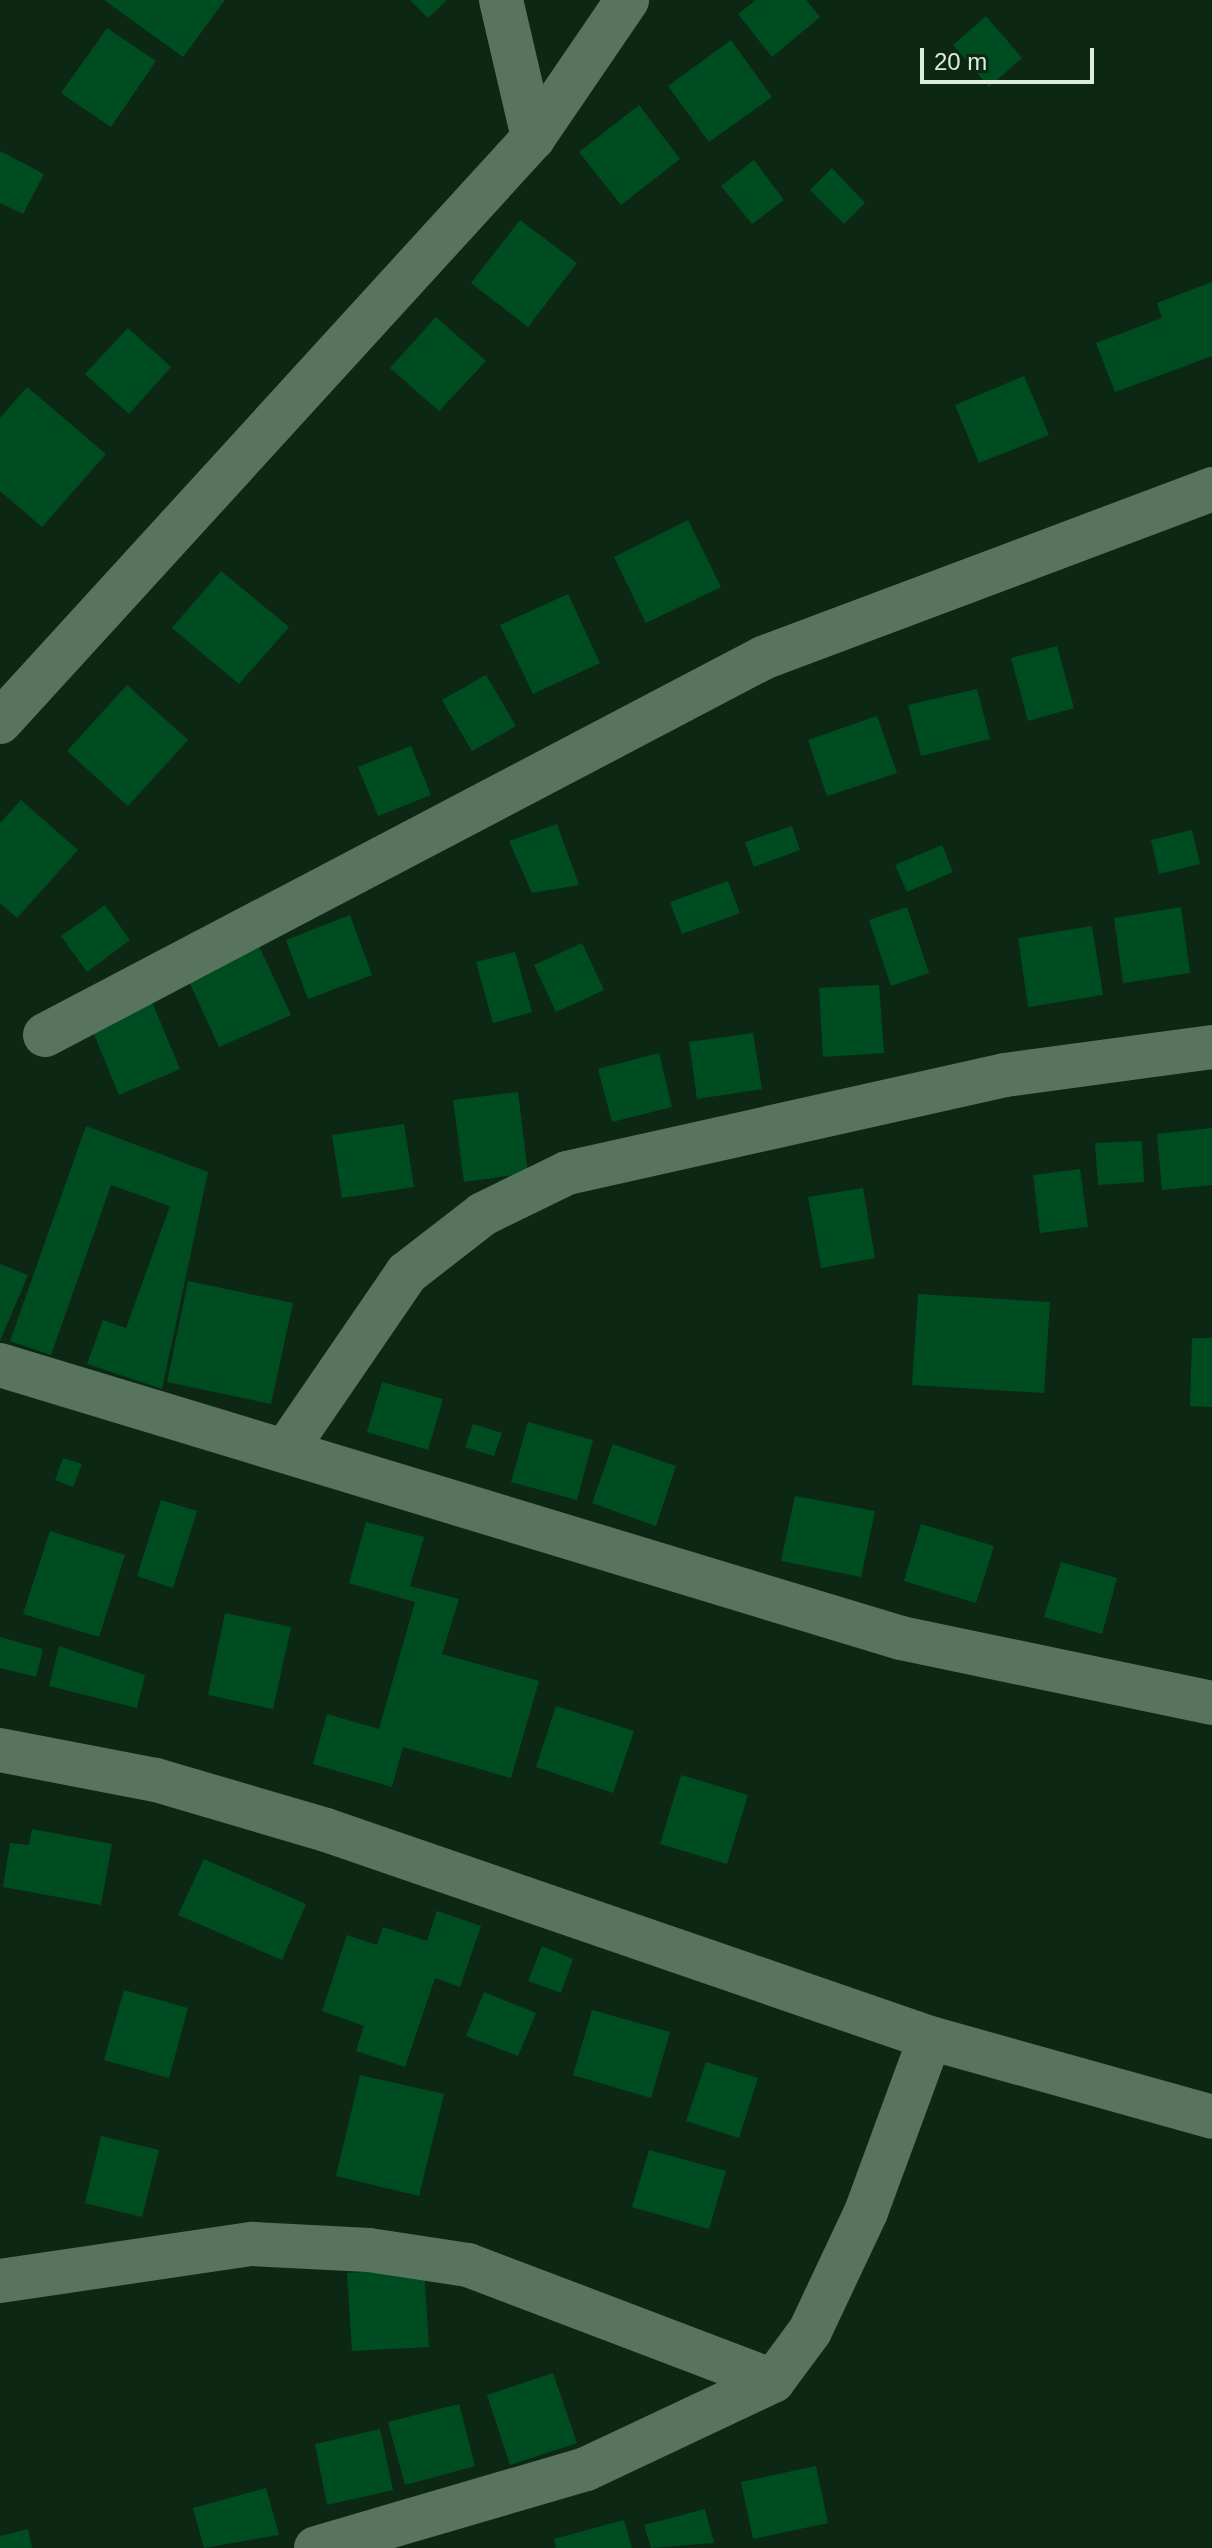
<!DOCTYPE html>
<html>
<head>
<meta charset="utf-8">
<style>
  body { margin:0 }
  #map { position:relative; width:1212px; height:2548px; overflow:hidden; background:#0d2715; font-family:Helvetica,sans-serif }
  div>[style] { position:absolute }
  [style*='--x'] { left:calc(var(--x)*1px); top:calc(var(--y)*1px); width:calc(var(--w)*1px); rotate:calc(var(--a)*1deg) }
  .building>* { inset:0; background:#004c21 }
  .street>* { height:44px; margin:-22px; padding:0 22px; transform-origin:22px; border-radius:22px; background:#58745e }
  span { translate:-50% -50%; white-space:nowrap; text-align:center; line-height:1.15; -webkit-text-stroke:8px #0d2715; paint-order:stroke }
  .scale { position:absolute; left:920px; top:48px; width:174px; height:36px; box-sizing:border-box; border:4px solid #dcecdf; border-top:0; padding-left:10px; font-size:24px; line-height:28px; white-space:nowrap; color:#dcecdf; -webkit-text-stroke:6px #0d2715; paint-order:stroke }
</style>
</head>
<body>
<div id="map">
  <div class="building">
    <i style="clip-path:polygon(104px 0,225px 0,183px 57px)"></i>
    <i style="clip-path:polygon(410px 0,447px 0,428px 18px)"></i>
    <i style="clip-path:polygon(756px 0,806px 0,820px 17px,772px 57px,738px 14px)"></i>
    <i style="clip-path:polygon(986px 16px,1022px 58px,989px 87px,953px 45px)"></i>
    <i style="clip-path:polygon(107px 28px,156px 61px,111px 127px,61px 93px)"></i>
    <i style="clip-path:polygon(731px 40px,772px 97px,709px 142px,668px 86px)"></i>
    <i style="clip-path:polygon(639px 105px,680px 159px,621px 205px,579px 152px)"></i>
    <i style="clip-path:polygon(0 151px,44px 174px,23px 214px,0 203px)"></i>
    <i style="clip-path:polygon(754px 160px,784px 200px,752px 224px,721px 186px)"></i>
    <i style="clip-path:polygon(832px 168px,865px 203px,844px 224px,810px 190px)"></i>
    <i style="clip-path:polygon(520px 220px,577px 263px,528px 327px,471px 283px)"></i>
    <i style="clip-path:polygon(1212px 282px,1212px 356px,1115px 392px,1096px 343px,1162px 318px,1157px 303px)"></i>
    <i style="clip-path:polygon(436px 317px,486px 361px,439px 411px,390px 368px)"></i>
    <i style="clip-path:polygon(128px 328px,171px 367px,129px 414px,85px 374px)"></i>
    <i style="clip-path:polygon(1024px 376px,1049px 435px,979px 463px,955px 405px)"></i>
    <i style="clip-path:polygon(27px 387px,106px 454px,42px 527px,0 491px,0 418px)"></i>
    <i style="clip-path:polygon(688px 520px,721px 587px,646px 623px,614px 557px)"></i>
    <i style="clip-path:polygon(221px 571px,289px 627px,239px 684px,172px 628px)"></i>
    <i style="clip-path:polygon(568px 594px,600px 663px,533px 694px,500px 625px)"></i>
    <i style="clip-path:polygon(1057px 646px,1074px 708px,1028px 721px,1011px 658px)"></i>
    <i style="clip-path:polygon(486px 675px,516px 726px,472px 751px,442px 700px)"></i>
    <i style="clip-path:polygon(127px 685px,188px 740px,128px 806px,67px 751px)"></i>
    <i style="clip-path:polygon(977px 689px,990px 739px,921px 756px,908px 705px)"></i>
    <i style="clip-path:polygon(877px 716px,897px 773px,827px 796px,808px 740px)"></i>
    <i style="clip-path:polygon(411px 746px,431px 795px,378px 816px,358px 767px)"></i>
    <i style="clip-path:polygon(21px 800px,78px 850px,17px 918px,0 903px,0 823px)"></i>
    <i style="clip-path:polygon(557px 824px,579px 885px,532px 893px,509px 841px)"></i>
    <i style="clip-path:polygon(792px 826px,800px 850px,754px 867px,745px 842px)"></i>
    <i style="clip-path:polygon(1192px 830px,1200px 864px,1159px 874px,1151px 840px)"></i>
    <i style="clip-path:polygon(942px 845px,953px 872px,907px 892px,895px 865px)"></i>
    <i style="clip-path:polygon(728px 881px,740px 913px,682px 934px,670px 902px)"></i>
    <i style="clip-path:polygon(105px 905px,130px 940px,87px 972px,61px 936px)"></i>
    <i style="clip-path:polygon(907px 907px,929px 973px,891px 986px,869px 920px)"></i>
    <i style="clip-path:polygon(1181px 907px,1190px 973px,1123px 983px,1114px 918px)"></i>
    <i style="clip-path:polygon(350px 915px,372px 975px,308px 999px,286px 940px)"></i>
    <i style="clip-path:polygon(1092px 926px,1103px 995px,1028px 1007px,1018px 938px)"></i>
    <i style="clip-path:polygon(582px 943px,604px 990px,556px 1012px,534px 965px)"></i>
    <i style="clip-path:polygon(259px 946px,291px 1015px,219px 1047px,187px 977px)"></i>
    <i style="clip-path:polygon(515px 952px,532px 1012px,493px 1023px,476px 962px)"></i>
    <i style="clip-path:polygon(879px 985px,884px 1053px,823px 1057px,819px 988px)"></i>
    <i style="clip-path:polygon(152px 1002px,180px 1069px,119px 1095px,91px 1027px)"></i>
    <i style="clip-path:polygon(753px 1033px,762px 1089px,697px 1099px,689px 1042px)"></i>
    <i style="clip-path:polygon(659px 1053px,672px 1107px,612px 1122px,598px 1069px)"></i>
    <i style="clip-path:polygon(518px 1092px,528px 1173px,464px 1182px,453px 1100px)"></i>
    <i style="clip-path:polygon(404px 1124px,414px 1187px,342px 1198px,332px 1135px)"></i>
    <i style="clip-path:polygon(86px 1126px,208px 1172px,162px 1389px,87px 1364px,103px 1320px,126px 1328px,170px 1206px,111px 1185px,51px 1355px,10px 1341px)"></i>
    <i style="clip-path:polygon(1212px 1128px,1212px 1185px,1162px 1190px,1157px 1134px)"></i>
    <i style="clip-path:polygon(1142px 1141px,1144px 1182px,1098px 1185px,1095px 1143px)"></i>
    <i style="clip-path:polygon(1080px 1169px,1088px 1227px,1040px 1233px,1033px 1175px)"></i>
    <i style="clip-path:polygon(863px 1188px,875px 1258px,821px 1268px,808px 1197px)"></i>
    <i style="clip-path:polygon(0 1264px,28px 1275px,0 1341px)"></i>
    <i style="clip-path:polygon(188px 1281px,293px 1303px,271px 1404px,167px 1382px)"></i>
    <i style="clip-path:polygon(918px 1294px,1050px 1302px,1044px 1393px,912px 1385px)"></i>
    <i style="clip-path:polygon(1192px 1338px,1212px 1338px,1212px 1407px,1190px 1406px)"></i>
    <i style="clip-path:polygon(382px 1382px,443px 1399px,428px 1450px,367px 1432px)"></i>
    <i style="clip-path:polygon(528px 1422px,593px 1440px,577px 1500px,511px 1482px)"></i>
    <i style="clip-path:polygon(473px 1424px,502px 1433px,494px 1456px,465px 1447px)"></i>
    <i style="clip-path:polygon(613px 1444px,676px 1466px,656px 1526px,592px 1503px)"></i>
    <i style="clip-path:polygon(63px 1458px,82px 1464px,73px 1487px,55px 1480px)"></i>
    <i style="clip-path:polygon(795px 1496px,875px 1511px,861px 1577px,781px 1561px)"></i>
    <i style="clip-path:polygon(161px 1500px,197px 1511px,173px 1588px,137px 1576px)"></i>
    <i style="clip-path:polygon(366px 1522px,424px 1537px,410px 1586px,459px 1599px,442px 1654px,539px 1681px,511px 1778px,403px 1747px,392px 1787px,313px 1764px,327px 1714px,379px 1729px,415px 1602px,349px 1583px)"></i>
    <i style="clip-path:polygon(921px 1524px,994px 1546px,976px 1603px,904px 1581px)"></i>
    <i style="clip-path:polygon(50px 1531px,125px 1555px,99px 1637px,23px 1614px)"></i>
    <i style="clip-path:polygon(1061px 1562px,1117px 1578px,1102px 1634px,1044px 1617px)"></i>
    <i style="clip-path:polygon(225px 1613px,291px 1627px,273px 1709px,208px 1695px)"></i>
    <i style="clip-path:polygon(0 1637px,43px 1649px,36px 1677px,0 1668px)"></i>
    <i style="clip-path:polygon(59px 1646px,145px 1675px,137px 1708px,49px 1686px)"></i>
    <i style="clip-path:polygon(556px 1706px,634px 1731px,613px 1793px,536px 1767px)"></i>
    <i style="clip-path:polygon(681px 1775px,748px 1795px,727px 1864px,660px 1844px)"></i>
    <i style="clip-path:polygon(32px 1829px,112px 1844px,101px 1905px,3px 1887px,10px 1843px,29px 1845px)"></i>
    <i style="clip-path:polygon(204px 1859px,306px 1904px,282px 1960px,178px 1915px)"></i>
    <i style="clip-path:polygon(437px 1911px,481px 1926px,460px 1987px,435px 1978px,405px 2067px,356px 2051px,364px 2026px,322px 2011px,347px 1935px,377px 1945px,383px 1927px,427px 1941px)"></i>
    <i style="clip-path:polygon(542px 1946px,573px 1959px,561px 1993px,528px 1981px)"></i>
    <i style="clip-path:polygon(124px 1990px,188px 2008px,169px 2078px,104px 2060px)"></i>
    <i style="clip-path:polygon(484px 1992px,536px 2013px,518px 2056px,466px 2036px)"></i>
    <i style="clip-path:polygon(592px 2010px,670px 2032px,651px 2098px,573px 2075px)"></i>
    <i style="clip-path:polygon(706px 2062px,758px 2078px,739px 2138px,686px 2121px)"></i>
    <i style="clip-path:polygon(360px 2075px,444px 2094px,419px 2196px,336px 2176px)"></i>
    <i style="clip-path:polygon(101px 2136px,159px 2150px,142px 2217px,85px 2203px)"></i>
    <i style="clip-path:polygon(649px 2150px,726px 2171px,709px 2229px,632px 2207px)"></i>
    <i style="clip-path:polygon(424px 2268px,429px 2347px,352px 2351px,347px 2273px)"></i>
    <i style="clip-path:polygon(553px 2373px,577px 2443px,510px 2465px,487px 2395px)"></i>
    <i style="clip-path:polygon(459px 2404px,475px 2466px,405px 2485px,388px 2422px)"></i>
    <i style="clip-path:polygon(380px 2429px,393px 2490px,327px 2505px,315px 2444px)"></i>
    <i style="clip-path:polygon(816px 2466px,828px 2523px,753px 2539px,741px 2482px)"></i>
    <i style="clip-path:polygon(266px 2488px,279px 2535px,204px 2548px,193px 2508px)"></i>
    <i style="clip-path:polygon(705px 2509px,714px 2543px,651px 2548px,644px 2525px)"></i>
    <i style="clip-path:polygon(624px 2520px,632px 2548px,556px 2548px,554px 2539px)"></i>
    <i style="clip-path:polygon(28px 2529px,32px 2548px,0 2548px,0 2536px)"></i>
  </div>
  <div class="street">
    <i style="--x:501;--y:0;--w:142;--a:76.9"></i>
    <i style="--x:0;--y:722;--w:791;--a:-47.61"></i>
    <i style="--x:533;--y:138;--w:167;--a:-55.7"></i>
    <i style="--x:45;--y:1035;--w:811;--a:-27.7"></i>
    <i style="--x:763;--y:658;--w:480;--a:-20.6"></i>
    <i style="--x:0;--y:1365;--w:941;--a:16.86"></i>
    <i style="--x:901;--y:1638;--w:318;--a:11.8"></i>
    <i style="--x:285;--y:1451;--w:216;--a:-55.6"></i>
    <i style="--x:407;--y:1273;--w:96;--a:-37.8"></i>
    <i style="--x:483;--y:1214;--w:93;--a:-26"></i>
    <i style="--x:567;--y:1173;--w:449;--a:-12.6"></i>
    <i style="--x:1005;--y:1075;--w:209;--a:-7.7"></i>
    <i style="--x:0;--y:1750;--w:159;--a:10.9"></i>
    <i style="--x:156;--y:1780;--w:177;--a:16.4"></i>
    <i style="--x:326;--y:1830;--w:639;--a:19"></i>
    <i style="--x:930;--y:2038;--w:293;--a:15.6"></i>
    <i style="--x:0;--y:2281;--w:255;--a:-8.4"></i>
    <i style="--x:252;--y:2244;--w:117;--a:2.9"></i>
    <i style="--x:369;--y:2250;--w:100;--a:8.6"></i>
    <i style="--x:468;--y:2265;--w:326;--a:20.8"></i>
    <i style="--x:316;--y:2548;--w:281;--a:-16.3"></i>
    <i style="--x:586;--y:2469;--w:207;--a:-25.2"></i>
    <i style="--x:773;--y:2381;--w:62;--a:-53.5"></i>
    <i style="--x:810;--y:2331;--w:132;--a:-64.8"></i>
    <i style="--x:866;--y:2212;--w:185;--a:-69.8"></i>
  </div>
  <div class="scale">20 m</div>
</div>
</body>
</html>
